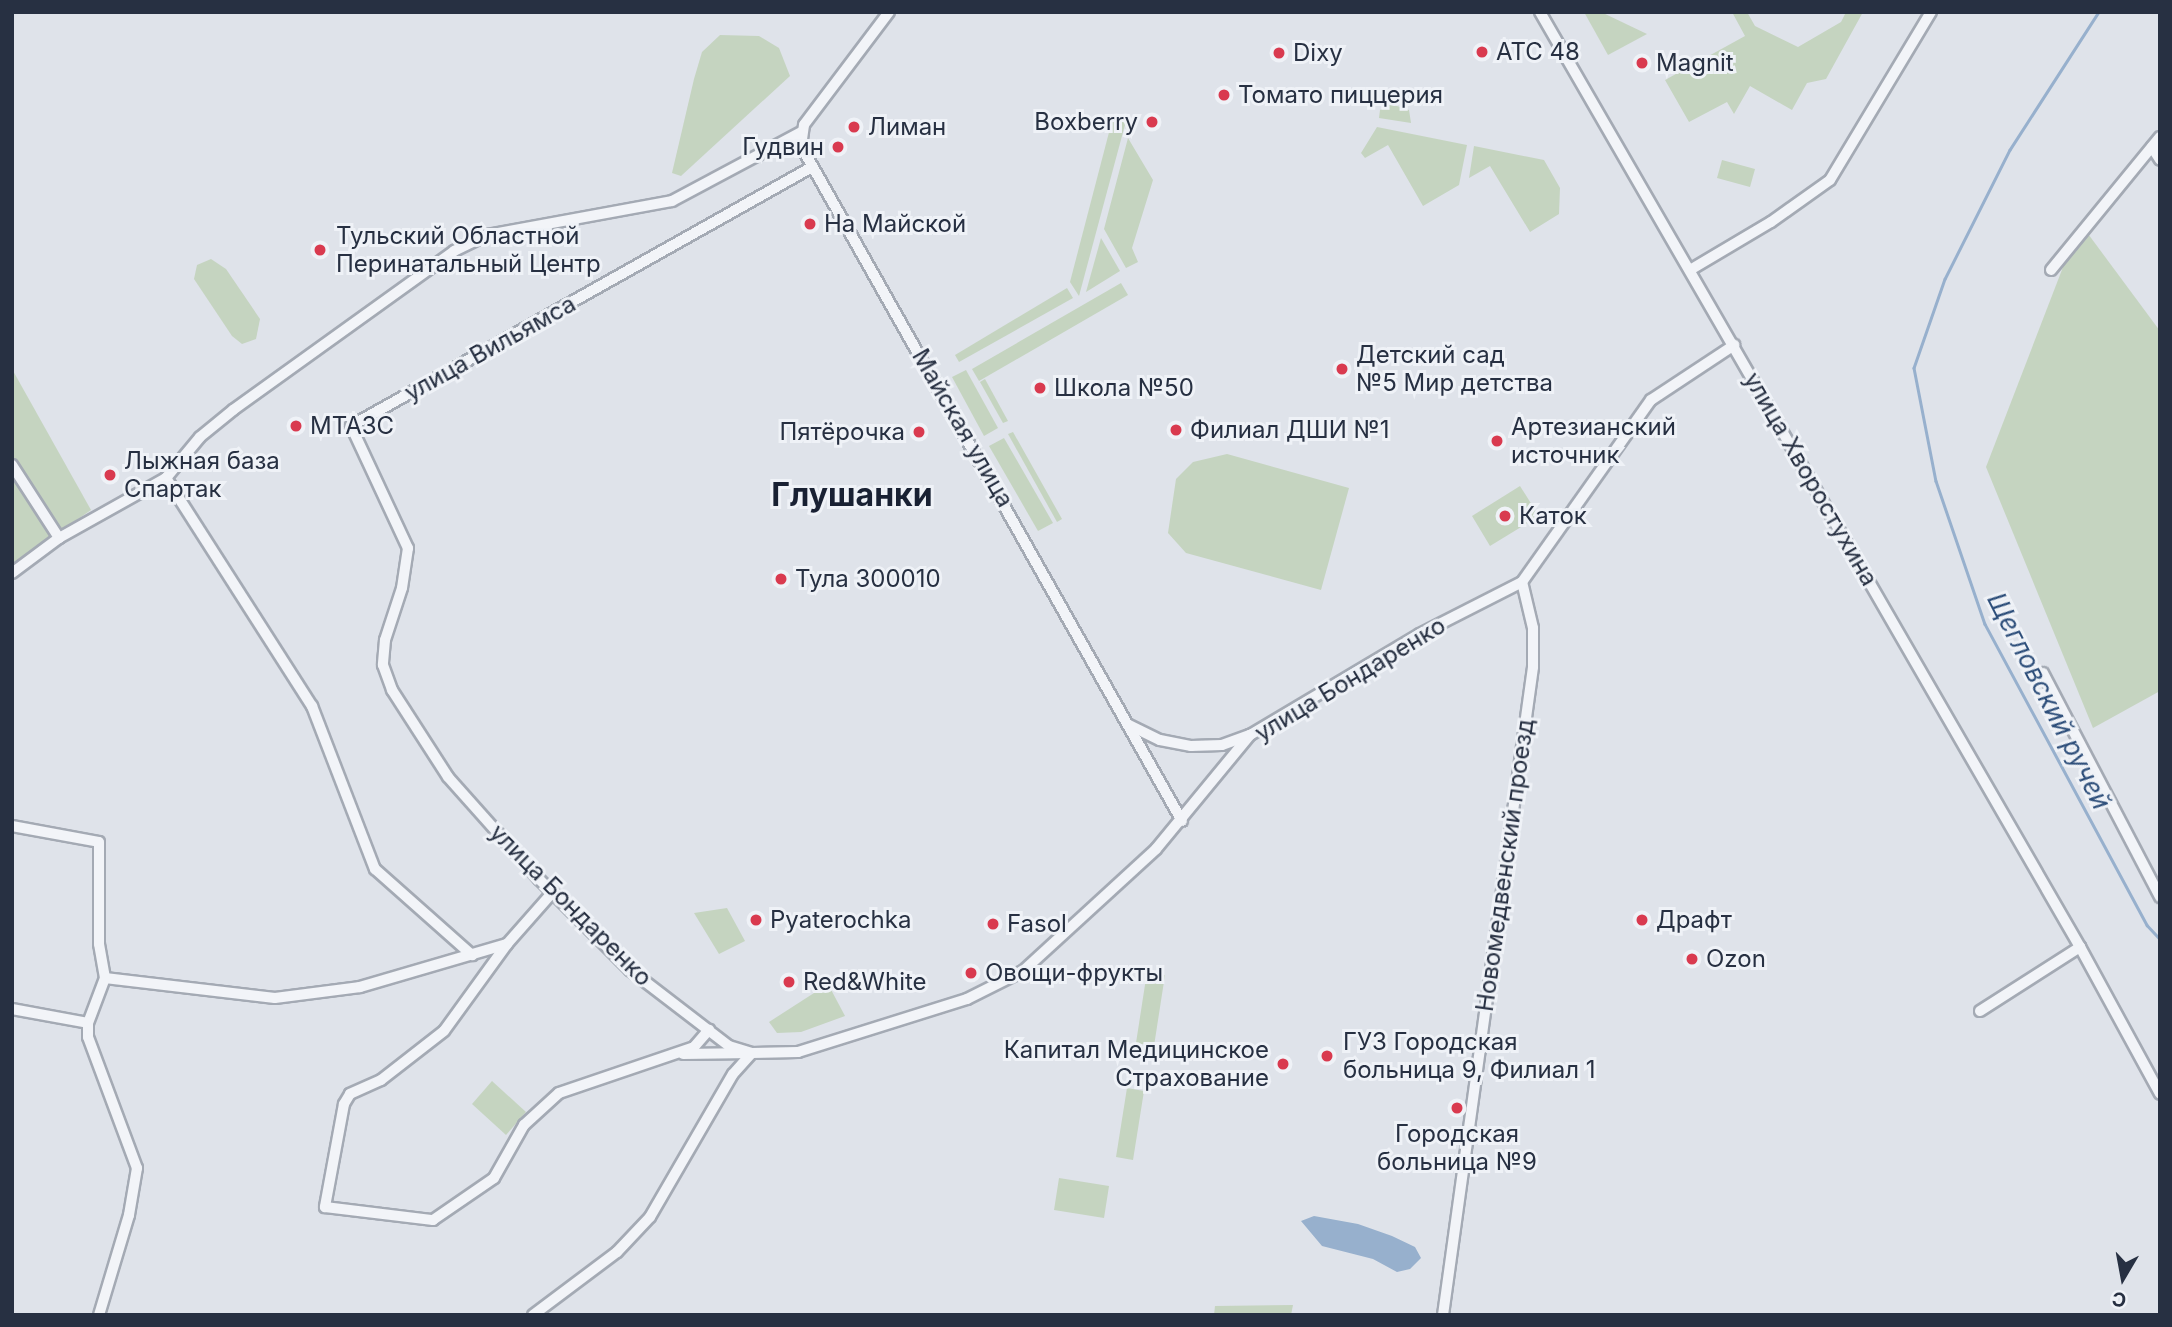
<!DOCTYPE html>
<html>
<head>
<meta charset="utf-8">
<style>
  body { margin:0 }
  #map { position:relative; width:2172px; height:1327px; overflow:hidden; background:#dfe3ea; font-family:Inter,sans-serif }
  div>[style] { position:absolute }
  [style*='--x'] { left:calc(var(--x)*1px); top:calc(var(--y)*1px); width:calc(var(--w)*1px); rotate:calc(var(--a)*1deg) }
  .green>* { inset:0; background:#c5d4c0 }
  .water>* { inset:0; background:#97b0cd }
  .stream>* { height:2.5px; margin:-1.25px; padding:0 1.25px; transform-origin:1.25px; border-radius:1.25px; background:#97b0cd }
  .roads { filter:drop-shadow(2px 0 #a4aab4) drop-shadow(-2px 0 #a4aab4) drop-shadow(0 2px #a4aab4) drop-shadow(0 -2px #a4aab4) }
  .minor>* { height:10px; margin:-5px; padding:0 5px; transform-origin:5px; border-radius:5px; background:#f2f4f8 }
  .dots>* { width:19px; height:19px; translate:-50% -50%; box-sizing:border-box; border:4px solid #eff2f7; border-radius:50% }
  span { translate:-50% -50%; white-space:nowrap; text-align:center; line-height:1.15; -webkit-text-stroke:6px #eff2f7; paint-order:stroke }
  .poi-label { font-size:24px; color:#273042 }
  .left { translate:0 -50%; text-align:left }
  .right { translate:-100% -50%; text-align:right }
  .street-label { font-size:24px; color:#273042 }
  .water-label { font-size:26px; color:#2d4e7a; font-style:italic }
  .district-label { font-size:32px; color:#192133; font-weight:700 }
  .frame { position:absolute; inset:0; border:14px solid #273042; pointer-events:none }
  .north { position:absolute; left:2088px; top:1243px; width:70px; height:70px; -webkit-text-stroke:5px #eff2f7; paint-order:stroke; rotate:190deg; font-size:19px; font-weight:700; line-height:28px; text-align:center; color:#273042 }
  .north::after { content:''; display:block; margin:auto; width:24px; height:32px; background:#273042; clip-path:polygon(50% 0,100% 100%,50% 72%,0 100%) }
</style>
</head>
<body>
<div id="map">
  <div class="green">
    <i style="clip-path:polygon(1584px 12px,1601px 12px,1647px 34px,1608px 55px)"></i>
    <i style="clip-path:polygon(1732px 12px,1747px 12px,1755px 26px,1798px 47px,1841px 22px,1846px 12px,1863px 12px,1826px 79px,1807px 83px,1792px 110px,1750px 86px,1734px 114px,1727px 102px,1689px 122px,1665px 80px,1745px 36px)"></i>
    <i style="clip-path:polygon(720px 35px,759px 36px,779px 48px,790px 76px,681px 176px,672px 173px,694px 79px,702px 52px)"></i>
    <i style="clip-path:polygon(1391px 104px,1409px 110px,1411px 123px,1379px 118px,1380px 110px)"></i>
    <i style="clip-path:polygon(1113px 117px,1126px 121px,1079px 296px,1070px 282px)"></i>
    <i style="clip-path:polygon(1377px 127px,1467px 145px,1459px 185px,1423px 206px,1388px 145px,1365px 158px,1361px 153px)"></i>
    <i style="clip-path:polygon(1128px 138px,1153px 180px,1132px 248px,1138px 262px,1126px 268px,1104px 229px)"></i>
    <i style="clip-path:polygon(1474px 146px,1544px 160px,1560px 188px,1559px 214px,1530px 232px,1490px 166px,1469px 178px)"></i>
    <i style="clip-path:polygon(1722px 160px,1755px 169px,1750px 187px,1717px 178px)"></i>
    <i style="clip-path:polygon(2080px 223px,2160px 331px,2160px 691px,2093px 728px,1986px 467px)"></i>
    <i style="clip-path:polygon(1101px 238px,1120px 271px,1086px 292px)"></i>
    <i style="clip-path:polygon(211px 259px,226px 269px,260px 319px,256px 339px,242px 344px,232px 336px,194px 279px,197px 265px)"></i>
    <i style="clip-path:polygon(1121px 283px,1128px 295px,979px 381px,972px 369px)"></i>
    <i style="clip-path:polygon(1067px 288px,1073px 298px,959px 362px,955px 355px)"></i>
    <i style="clip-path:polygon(12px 369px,91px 510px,12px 565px)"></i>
    <i style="clip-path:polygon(966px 370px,998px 428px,984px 436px,952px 377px)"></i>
    <i style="clip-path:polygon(985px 379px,1008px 421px,1003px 423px,980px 382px)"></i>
    <i style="clip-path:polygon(1013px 432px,1062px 519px,1057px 522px,1008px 434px)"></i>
    <i style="clip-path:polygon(1004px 438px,1053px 523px,1038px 531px,989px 446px)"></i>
    <i style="clip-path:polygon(1227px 454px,1349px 488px,1321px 590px,1186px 553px,1168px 533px,1176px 479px,1193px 462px)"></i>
    <i style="clip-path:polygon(1520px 486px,1539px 516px,1490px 546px,1472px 516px)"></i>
    <i style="clip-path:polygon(727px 908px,745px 941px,719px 954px,694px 913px)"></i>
    <i style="clip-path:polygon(1147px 972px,1165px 975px,1154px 1046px,1136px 1043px)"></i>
    <i style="clip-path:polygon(828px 984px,845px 1016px,801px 1032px,777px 1033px,769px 1022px)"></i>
    <i style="clip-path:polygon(492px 1081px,526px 1112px,506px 1135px,472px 1104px)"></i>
    <i style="clip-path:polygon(1127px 1088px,1144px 1091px,1133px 1160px,1116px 1157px)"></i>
    <i style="clip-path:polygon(1059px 1178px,1109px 1186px,1104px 1218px,1054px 1210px)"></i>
    <i style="clip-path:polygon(1293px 1305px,1291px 1315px,1214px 1315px,1215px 1306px)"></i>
  </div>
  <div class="water">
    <i style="clip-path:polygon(1314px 1216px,1358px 1224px,1392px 1236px,1415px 1247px,1421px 1258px,1410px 1269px,1397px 1272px,1373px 1259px,1322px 1246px,1301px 1221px)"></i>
  </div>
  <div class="stream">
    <i style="--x:2099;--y:12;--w:164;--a:122.8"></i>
    <i style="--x:2010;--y:150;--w:144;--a:116.7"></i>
    <i style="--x:1945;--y:279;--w:94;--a:109.2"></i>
    <i style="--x:1914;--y:368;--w:115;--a:79"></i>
    <i style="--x:1936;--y:481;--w:151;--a:71.1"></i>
    <i style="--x:1985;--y:624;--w:342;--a:61.7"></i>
    <i style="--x:2147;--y:925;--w:19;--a:47"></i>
  </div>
  <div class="roads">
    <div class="minor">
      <i style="--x:889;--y:12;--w:141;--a:127"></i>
      <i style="--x:804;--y:125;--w:21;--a:98"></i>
      <i style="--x:801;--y:146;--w:775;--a:60.56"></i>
      <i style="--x:1540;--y:12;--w:1080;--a:59.99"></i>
      <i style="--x:2080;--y:947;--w:167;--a:61.4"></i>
      <i style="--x:2152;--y:147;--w:15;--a:58"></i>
      <i style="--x:812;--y:167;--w:529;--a:150.67"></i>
      <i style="--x:351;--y:426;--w:135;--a:65"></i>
      <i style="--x:408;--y:548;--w:40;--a:98.5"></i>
      <i style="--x:402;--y:588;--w:55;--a:108.1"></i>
      <i style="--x:385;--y:640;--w:25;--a:95"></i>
      <i style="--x:383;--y:665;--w:27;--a:70"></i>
      <i style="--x:392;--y:690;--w:103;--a:57.2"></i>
      <i style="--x:448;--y:777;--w:137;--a:48.3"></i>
      <i style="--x:539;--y:879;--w:129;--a:45"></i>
      <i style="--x:630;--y:970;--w:125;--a:37.5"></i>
      <i style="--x:729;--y:1046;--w:24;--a:17"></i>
      <i style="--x:752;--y:1053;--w:46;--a:-1.2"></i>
      <i style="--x:798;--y:1052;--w:177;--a:-17.4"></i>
      <i style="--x:967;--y:999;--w:63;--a:-26.6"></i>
      <i style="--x:1023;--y:971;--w:180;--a:-42.5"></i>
      <i style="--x:1156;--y:849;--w:148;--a:-50.5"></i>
      <i style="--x:1250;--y:735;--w:198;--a:-30.7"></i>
      <i style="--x:1420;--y:634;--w:114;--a:-27"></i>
      <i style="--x:1522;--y:582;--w:223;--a:-54.7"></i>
      <i style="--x:1651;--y:400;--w:100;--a:-33.5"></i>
      <i style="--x:1690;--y:270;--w:94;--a:-30.7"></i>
      <i style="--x:1771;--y:222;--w:72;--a:-35.4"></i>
      <i style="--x:1830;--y:180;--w:196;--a:-59"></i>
      <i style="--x:2051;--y:270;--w:172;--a:-50.7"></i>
      <i style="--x:12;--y:465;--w:87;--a:57.2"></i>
      <i style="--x:166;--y:478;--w:271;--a:57.4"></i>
      <i style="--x:312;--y:706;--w:175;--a:68.9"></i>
      <i style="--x:375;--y:869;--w:130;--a:41.6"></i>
      <i style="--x:12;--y:573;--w:59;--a:-36.7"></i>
      <i style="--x:59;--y:538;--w:123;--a:-29.3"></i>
      <i style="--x:166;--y:478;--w:53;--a:-50.3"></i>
      <i style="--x:200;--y:437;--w:43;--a:-39.3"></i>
      <i style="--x:233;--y:410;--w:272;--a:-35.7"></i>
      <i style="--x:454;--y:251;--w:37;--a:-26"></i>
      <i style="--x:487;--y:235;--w:188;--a:-10.4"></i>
      <i style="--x:672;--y:201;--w:146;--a:-28.1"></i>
      <i style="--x:2043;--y:673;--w:253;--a:62.4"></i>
      <i style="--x:1129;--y:725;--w:34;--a:26"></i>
      <i style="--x:1160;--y:740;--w:32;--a:11"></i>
      <i style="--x:1191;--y:746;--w:31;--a:-2"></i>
      <i style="--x:1222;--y:745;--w:30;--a:-20"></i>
      <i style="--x:12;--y:826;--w:88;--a:10.4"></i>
      <i style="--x:99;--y:842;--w:102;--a:90"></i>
      <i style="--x:99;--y:944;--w:35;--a:80"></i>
      <i style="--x:105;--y:978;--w:48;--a:110.7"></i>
      <i style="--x:88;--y:1023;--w:14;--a:90"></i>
      <i style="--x:88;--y:1037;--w:140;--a:69.5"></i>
      <i style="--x:137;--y:1168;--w:48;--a:99.7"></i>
      <i style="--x:129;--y:1215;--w:104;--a:106.7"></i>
      <i style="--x:552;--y:893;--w:68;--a:131.4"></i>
      <i style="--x:507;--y:944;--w:107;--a:125.9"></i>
      <i style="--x:444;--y:1031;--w:80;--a:142.1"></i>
      <i style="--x:381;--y:1080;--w:34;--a:156"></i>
      <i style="--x:350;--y:1094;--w:12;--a:121"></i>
      <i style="--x:344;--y:1104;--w:105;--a:100.5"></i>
      <i style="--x:325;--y:1207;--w:109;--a:6.9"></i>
      <i style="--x:433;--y:1220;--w:74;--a:-34.5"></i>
      <i style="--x:494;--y:1178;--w:61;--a:-60.5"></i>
      <i style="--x:524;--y:1125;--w:47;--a:-42.4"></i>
      <i style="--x:559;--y:1093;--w:143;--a:-18.8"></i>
      <i style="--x:694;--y:1047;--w:23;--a:-49"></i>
      <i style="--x:105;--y:978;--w:171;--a:6.7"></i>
      <i style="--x:275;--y:998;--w:86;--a:-7.4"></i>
      <i style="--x:360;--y:987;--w:153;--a:-16.3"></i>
      <i style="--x:12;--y:1009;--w:77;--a:10.4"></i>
      <i style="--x:1980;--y:1011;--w:119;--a:-32.6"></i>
      <i style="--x:533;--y:1315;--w:105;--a:-36.9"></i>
      <i style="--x:617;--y:1252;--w:48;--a:-46.7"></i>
      <i style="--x:650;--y:1217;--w:165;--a:-59.9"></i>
      <i style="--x:733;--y:1074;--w:28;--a:-48"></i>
      <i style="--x:752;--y:1053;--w:69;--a:179.2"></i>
      <i style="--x:1443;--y:1315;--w:654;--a:-82.09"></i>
      <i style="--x:1533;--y:667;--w:39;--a:-90"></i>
      <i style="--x:1533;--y:628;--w:47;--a:-103.4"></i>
    </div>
  </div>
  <div class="dots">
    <i style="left:1482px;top:52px;background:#d93a4f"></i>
    <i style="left:1279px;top:53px;background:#d93a4f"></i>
    <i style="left:1642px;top:63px;background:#d93a4f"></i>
    <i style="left:1224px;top:95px;background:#d93a4f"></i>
    <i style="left:1152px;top:122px;background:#d93a4f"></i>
    <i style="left:854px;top:127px;background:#d93a4f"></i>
    <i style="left:838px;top:147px;background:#d93a4f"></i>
    <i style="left:810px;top:224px;background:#d93a4f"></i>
    <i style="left:320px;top:250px;background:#d93a4f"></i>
    <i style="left:1342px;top:369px;background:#d93a4f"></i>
    <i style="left:1040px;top:388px;background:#d93a4f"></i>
    <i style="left:296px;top:426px;background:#d93a4f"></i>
    <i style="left:1176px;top:430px;background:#d93a4f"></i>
    <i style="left:919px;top:432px;background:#d93a4f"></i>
    <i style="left:1497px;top:441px;background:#d93a4f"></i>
    <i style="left:110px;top:475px;background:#d93a4f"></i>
    <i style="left:1505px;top:516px;background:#d93a4f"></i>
    <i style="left:781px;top:579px;background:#d93a4f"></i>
    <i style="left:756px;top:920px;background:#d93a4f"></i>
    <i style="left:1642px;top:920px;background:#d93a4f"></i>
    <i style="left:993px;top:924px;background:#d93a4f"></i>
    <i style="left:1692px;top:959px;background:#d93a4f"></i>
    <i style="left:971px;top:973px;background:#d93a4f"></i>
    <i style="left:789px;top:982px;background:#d93a4f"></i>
    <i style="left:1327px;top:1056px;background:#d93a4f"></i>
    <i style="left:1283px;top:1064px;background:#d93a4f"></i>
    <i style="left:1457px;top:1108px;background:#d93a4f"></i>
  </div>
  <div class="poi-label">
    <span class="left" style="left:1496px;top:52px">АТС 48</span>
    <span class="left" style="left:1293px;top:53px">Dixy</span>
    <span class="left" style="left:1656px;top:63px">Magnit</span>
    <span class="left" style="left:1238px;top:95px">Томато пиццерия</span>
    <span class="right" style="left:1138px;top:122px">Boxberry</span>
    <span class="left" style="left:868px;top:127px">Лиман</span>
    <span class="right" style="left:824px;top:147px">Гудвин</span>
    <span class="left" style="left:824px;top:224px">На Майской</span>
    <span class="left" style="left:336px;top:250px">Тульский Областной<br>Перинатальный Центр</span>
    <span class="left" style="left:1356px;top:369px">Детский сад<br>№5 Мир детства</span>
    <span class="left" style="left:1054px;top:388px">Школа №50</span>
    <span class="left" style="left:310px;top:426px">МТАЗС</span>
    <span class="left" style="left:1511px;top:441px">Артезианский<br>источник</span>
    <span class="left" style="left:1190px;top:430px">Филиал ДШИ №1</span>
    <span class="right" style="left:905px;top:432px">Пятёрочка</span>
    <span class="left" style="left:124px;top:475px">Лыжная база<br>Спартак</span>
    <span class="left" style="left:1519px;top:516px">Каток</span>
    <span class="left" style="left:795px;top:579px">Тула 300010</span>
    <span class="left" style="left:770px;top:920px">Pyaterochka</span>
    <span class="left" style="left:1656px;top:920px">Драфт</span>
    <span class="left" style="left:1007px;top:924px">Fasol</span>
    <span class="left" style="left:1706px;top:959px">Ozon</span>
    <span class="left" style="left:985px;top:973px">Овощи-фрукты</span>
    <span class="left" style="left:803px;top:982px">Red&amp;White</span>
    <span class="left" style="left:1343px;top:1056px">ГУЗ Городская<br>больница 9, Филиал 1</span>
    <span class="right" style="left:1269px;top:1064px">Капитал Медицинское<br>Страхование</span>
    <span style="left:1457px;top:1148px">Городская<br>больница №9</span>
  </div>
  <div class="street-label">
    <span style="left:490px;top:348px;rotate:-29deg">улица Вильямса</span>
    <span style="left:963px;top:428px;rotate:60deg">Майская улица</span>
    <span style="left:1811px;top:479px;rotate:60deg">улица Хворостухина</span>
    <span style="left:1350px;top:679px;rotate:-31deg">улица Бондаренко</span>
    <span style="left:1505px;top:865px;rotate:-82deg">Новомедвенский проезд</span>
    <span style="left:571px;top:905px;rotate:45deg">улица Бондаренко</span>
  </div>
  <div class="water-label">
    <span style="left:2049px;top:701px;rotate:63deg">Щегловский ручей</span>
  </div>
  <div class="district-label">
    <span style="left:852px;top:495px">Глушанки</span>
  </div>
  <div class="frame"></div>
  <div class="north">С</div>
</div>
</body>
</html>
